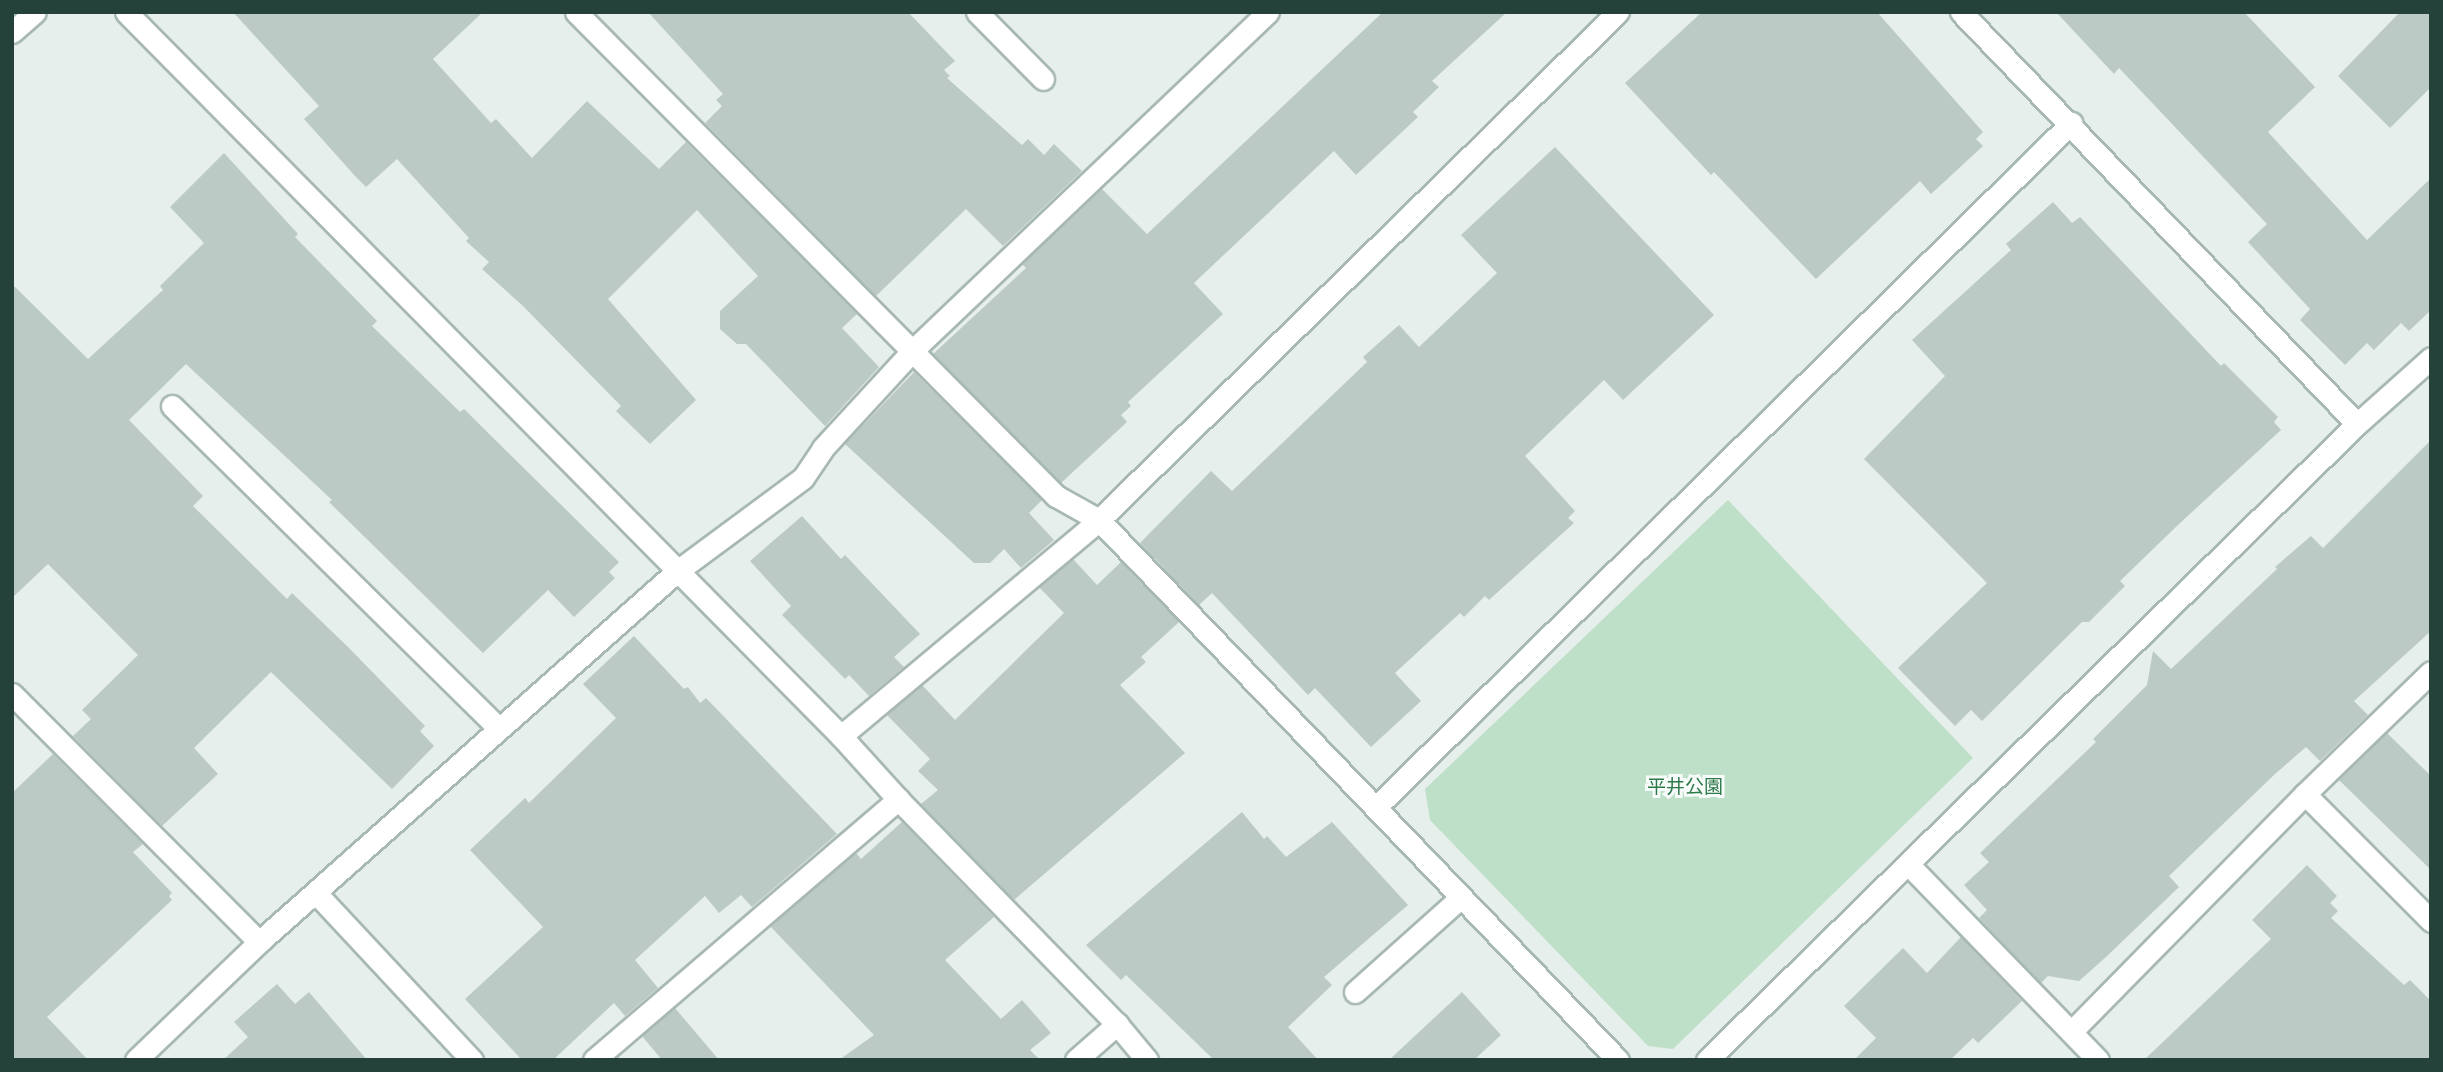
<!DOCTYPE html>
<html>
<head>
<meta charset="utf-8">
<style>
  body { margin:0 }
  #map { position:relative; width:2443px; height:1072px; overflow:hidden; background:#e6efeb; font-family:"Source Sans 3","Noto Sans JP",sans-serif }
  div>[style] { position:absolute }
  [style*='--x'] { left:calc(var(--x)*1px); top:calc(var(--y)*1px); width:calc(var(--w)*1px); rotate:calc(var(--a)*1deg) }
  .green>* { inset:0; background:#bfe0c8 }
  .building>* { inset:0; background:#bbcac4 }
  .roads { filter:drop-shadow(2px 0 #a8b8b2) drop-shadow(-2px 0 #a8b8b2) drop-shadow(0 2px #a8b8b2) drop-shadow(0 -2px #a8b8b2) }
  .lane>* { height:21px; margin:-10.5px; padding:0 10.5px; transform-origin:10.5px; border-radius:10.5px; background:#fff }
  .street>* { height:21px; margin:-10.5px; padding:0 10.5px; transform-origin:10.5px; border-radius:10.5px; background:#fff }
  .secondary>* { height:21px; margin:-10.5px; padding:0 10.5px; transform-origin:10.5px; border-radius:10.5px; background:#fff }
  span { translate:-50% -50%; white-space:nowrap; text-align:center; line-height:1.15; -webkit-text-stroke:6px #f7fbf9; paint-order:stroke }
  .park-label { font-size:19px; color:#2d7a4b }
  .frame { position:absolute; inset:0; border:14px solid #24423a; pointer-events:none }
</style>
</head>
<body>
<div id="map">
  <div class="green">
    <i style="clip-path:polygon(1728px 500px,1973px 758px,1673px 1049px,1648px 1046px,1430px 820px,1425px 789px)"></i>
  </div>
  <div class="building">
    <i style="clip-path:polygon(233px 12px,483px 12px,433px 59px,491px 123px,496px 119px,532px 158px,587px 101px,659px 169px,686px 142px,857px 314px,842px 328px,879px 367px,825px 426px,746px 344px,737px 344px,720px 329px,720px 311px,758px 276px,697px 210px,608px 299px,696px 400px,650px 444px,616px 411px,621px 406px,523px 306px,482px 269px,489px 262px,466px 241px,469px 238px,397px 159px,366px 187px,356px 177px,304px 119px,319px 106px)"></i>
    <i style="clip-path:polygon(648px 12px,908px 12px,955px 61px,944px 70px,950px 76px,947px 78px,1022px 145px,1028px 139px,1044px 155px,1054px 144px,1082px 171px,1003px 246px,966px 209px,876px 296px,705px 123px,722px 106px,716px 100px,723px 94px)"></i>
    <i style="clip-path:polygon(1383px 12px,1507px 12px,1432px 81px,1439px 87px,1413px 112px,1418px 117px,1356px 175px,1334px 151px,1194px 283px,1223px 314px,1128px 402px,1131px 406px,1121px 415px,1127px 422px,1061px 483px,933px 354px,1026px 268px,1022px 264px,1102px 189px,1147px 234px)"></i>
    <i style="clip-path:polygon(1702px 12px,1877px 12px,1983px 132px,1976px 139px,1983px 146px,1931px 194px,1920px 181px,1816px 279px,1714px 172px,1711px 175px,1625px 83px)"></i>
    <i style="clip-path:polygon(2056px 12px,2244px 12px,2315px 87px,2268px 132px,2367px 240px,2431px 178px,2431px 310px,2409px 331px,2401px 323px,2374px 350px,2367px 343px,2345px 365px,2300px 320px,2310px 309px,2248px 242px,2267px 224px,2119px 68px,2114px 74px)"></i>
    <i style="clip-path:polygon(2400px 12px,2431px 12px,2431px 87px,2390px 128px,2338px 76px)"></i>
    <i style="clip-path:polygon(1555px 147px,1714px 315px,1623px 400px,1604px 380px,1525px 456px,1575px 511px,1568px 518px,1574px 523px,1489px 600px,1485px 596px,1464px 617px,1460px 613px,1395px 673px,1421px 701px,1371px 747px,1315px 688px,1308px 695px,1212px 593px,1199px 605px,1140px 543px,1211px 471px,1232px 491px,1367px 362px,1363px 357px,1399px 325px,1419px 347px,1497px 273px,1461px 235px)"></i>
    <i style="clip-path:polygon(224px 153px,298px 234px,295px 237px,377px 321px,372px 326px,460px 412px,464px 409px,619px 562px,609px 572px,615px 578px,574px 617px,548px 590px,483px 653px,329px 502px,332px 500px,186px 364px,129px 420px,203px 496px,193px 506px,287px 599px,292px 593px,348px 647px,425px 726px,420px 731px,434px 746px,392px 789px,271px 672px,194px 748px,218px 774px,162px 826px,73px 736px,91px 719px,82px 710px,138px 655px,48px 564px,12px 598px,12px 284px,88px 359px,163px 290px,160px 286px,204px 243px,170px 207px)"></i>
    <i style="clip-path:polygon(2053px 202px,2072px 223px,2080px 217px,2221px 366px,2224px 363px,2278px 417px,2274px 422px,2281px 430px,2179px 524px,2120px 581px,2125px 586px,2089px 622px,2082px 622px,1982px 721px,1971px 710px,1955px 726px,1898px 668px,1987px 583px,1864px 459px,1945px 376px,1912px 340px,2011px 250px,2006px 244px)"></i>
    <i style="clip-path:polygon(914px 372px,1042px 500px,1029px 513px,1054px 540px,1021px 568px,1004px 549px,990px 563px,974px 563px,845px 444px)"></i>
    <i style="clip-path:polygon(2431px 440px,2431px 631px,2354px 701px,2368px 715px,2320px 761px,2306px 747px,2275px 774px,2169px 876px,2179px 887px,2106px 957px,2079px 981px,2048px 976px,2041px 983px,1979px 918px,1987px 910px,1964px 885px,1989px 862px,1980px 853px,2096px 742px,2093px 739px,2147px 685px,2153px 651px,2171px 669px,2277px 569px,2275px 567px,2311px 536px,2323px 548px)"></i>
    <i style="clip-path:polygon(802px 516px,841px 559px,845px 555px,920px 634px,894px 657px,904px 667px,869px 696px,849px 675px,845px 679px,782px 615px,791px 606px,750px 561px)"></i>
    <i style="clip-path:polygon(1073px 559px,1097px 585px,1121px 562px,1179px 622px,1141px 657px,1146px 662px,1120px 685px,1185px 753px,1014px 900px,921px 804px,938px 790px,918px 771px,930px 759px,887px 715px,922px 685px,955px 720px,1064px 613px,1039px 587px)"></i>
    <i style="clip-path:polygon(634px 636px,684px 689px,688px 687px,700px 703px,706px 698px,837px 834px,752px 907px,741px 895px,719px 913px,705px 896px,635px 960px,658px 988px,625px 1016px,614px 1003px,553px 1060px,522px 1060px,465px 999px,543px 927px,470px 850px,525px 798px,529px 803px,616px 718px,583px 684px)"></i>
    <i style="clip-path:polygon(2387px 733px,2431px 776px,2431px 870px,2339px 780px)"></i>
    <i style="clip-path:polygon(53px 754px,143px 844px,133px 852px,172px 893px,169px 896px,172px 900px,47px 1017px,88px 1060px,12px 1060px,12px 793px)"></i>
    <i style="clip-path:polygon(1242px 812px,1264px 839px,1267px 836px,1286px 857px,1332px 822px,1408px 905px,1324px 977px,1332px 985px,1288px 1027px,1318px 1060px,1214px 1060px,1126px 975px,1121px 980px,1086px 945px)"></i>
    <i style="clip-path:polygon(902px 822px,994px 917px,945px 960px,1001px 1019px,1022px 1000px,1051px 1033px,1030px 1050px,1040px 1060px,839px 1060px,874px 1035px,770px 926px,856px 853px,861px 859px)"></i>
    <i style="clip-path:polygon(2307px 865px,2337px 896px,2330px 903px,2338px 911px,2331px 918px,2404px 985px,2410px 980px,2431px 1001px,2431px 1060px,2144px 1060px,2271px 939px,2252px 920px)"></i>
    <i style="clip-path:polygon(1961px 937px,2022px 1001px,1978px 1043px,1973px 1038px,1950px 1060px,1854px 1060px,1876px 1038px,1844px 1006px,1903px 948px,1927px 973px)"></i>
    <i style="clip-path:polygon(277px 984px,295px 1004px,309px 992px,367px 1060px,223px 1060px,248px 1037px,234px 1022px)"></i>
    <i style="clip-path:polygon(1462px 992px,1501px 1035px,1474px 1060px,1389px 1060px)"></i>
    <i style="clip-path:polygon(675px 1008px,719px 1060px,662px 1060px,642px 1036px)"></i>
  </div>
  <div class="roads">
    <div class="lane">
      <i style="--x:977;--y:12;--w:94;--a:45.4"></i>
      <i style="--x:172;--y:406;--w:459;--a:44.6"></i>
      <i style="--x:676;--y:572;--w:158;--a:-36.5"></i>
      <i style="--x:803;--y:478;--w:36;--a:-56"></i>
      <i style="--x:823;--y:448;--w:133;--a:-47.4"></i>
      <i style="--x:913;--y:350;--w:490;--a:-43.6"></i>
      <i style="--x:1355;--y:992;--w:141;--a:-41.8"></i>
      <i style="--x:1076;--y:1060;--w:55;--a:-41.3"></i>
    </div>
    <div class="street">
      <i style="--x:126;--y:12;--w:1018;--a:45.36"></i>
      <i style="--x:841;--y:736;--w:85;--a:47.9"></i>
      <i style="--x:898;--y:799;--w:314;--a:45.8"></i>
      <i style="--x:1117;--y:1024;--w:47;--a:50.2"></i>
      <i style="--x:576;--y:12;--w:682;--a:45.24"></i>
      <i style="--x:1056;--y:496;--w:49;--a:29.2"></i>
      <i style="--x:1099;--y:520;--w:749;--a:46.14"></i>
      <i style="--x:1961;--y:12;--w:571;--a:46.13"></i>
      <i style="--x:12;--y:694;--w:350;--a:45.1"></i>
      <i style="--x:841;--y:736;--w:336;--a:-39.9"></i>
      <i style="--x:1099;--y:520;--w:726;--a:-44.39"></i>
      <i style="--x:2305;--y:794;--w:179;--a:45.2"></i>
      <i style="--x:1375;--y:808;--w:977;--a:-44.54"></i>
      <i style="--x:1908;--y:864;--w:273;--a:45.9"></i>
      <i style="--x:316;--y:893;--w:229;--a:47"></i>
      <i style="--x:2071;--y:1032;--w:334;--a:-45.5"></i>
      <i style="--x:2305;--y:794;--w:175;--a:-44.1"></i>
      <i style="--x:136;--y:1060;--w:170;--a:-43.8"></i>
      <i style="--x:259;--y:942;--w:557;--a:-41.58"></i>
      <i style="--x:594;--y:1060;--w:401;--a:-40.6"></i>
      <i style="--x:1707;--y:1060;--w:909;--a:-44.38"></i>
      <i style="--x:2357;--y:424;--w:99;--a:-41.7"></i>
    </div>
    <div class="secondary">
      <i style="--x:12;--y:32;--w:30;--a:-41"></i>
    </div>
  </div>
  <div class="park-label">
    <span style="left:1685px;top:788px">平井公園</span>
  </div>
  <div class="frame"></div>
</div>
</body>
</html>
